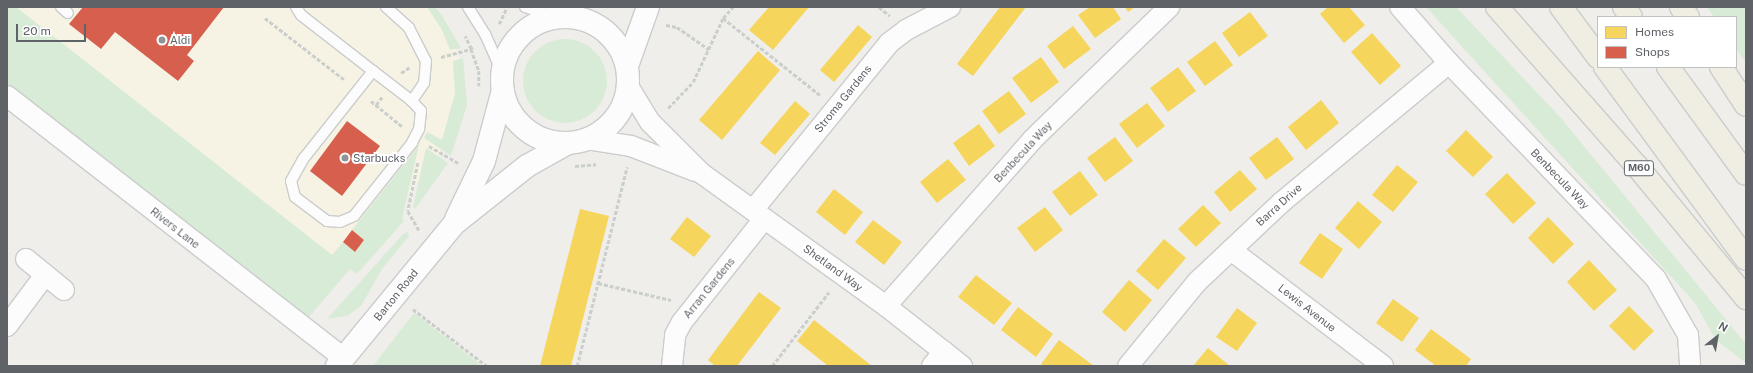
<!DOCTYPE html>
<html>
<head>
<meta charset="utf-8">
<style>
  body { margin:0 }
  #map { position:relative; width:1753px; height:373px; overflow:hidden; background:#efeeea; font-family:"Public Sans",sans-serif }
  div>[style] { position:absolute }
  [style*='--x'] { left:calc(var(--x)*1px); top:calc(var(--y)*1px); width:calc(var(--w)*1px); rotate:calc(var(--a)*1deg) }
  .commercial>* { inset:0; background:#f7f3e4 }
  .green>* { inset:0; background:#d8ebd6 }
  .round { border-radius:50% }
  .homes>* { inset:0; background:#f6d55c }
  .shops>* { inset:0; background:#d6604d }
  .path>* { height:2.5px; margin-top:-1.25px; transform-origin:0; background:repeating-linear-gradient(90deg,#cacfcc 0 4px,transparent 0 6px) }
  .roads { filter:drop-shadow(1px 0 #cbcccc) drop-shadow(-1px 0 #cbcccc) drop-shadow(0 1px #cbcccc) drop-shadow(0 -1px #cbcccc) }
  .lane>* { height:10px; margin:-5px; padding:0 5px; transform-origin:5px; border-radius:5px; background:#fdfcfc }
  .street>* { height:20px; margin:-10px; padding:0 10px; transform-origin:10px; border-radius:10px; background:#fdfcfc }
  .secondary>* { height:22px; margin:-11px; padding:0 11px; transform-origin:11px; border-radius:11px; background:#fdfcfc }
  .secondary>.ring { margin:-11px; padding:0; box-sizing:content-box; background:none; border:22px solid #fdfcfc; border-radius:50% }
  .highway>* { height:22px; margin:-11px; padding:0 11px; transform-origin:11px; border-radius:11px; background:#f0ede3 }
  .dots>* { width:11px; height:11px; translate:-50% -50%; box-sizing:border-box; border:2px solid #fff; border-radius:50% }
  span { translate:-50% -50%; white-space:nowrap; text-align:center; line-height:1.15; -webkit-text-stroke:4px #fff; paint-order:stroke }
  .shield-label span { padding:1px 3px; background:#fff; border:1px solid; border-radius:3px; -webkit-text-stroke-width:0 }
  .shield-label { font-size:10px; color:#5f6368; font-weight:700 }
  .poi-label { font-size:11px; color:#5f6368 }
  .left { translate:0 -50%; text-align:left }
  .street-label { font-size:11px; color:#5f6368 }
  .frame { position:absolute; inset:0; border:8px solid #5f6368; pointer-events:none }
  .legend { position:absolute; left:1597px; top:16px; width:140px; height:52px; box-sizing:border-box; background:#fff; border:1px solid #bfc1c3; margin:0; padding:5px 7px; list-style:none; font-size:12px; color:#5f6368 }
  .legend li { display:flex; align-items:center; gap:8px; height:20px }
  .legend b { width:20px; border:1px solid #bfc1c3 }
  .north { position:absolute; left:1697px; top:317px; width:40px; height:40px; -webkit-text-stroke:3px #fff; paint-order:stroke; rotate:31deg; font-size:11px; font-weight:700; line-height:16px; text-align:center; color:#5f6368 }
  .north::after { content:''; display:block; margin:auto; width:14px; height:18px; background:#5f6368; clip-path:polygon(50% 0,100% 100%,50% 72%,0 100%) }
  .scale { position:absolute; left:16px; top:24px; width:70px; height:18px; box-sizing:border-box; border:2px solid #5f6368; border-top:0; padding-left:5px; font-size:12px; line-height:14px; white-space:nowrap; color:#5f6368; -webkit-text-stroke:3px #fff; paint-order:stroke }
</style>
</head>
<body>
<div id="map">
  <div class="commercial">
    <i style="clip-path:polygon(16px 7px,431px 7px,452px 34px,463px 75px,458px 120px,434px 161px,350px 269px)"></i>
  </div>
  <div class="green">
    <i style="clip-path:polygon(7px 7px,16px 7px,332px 255px,343px 242px,355px 252px,364px 240px,352px 230px,419px 145px,402px 219px,404px 221px,357px 274px,350px 269px,309px 317px,7px 83px)"></i>
    <i style="clip-path:polygon(427px 7px,435px 7px,441px 14px,461px 48px,450px 50px,442px 30px)"></i>
    <i style="clip-path:polygon(1426px 7px,1456px 7px,1561px 118px,1746px 344px,1746px 363px,1716px 340px,1695px 303px)"></i>
    <i style="clip-path:polygon(1707px 7px,1746px 7px,1746px 63px,1736px 49px,1736px 17px,1714px 17px)"></i>
    <i class="round" style="left:523px;top:39px;width:84px;height:84px"></i>
    <i style="clip-path:polygon(463px 58px,467px 105px,451px 156px,424px 138px,427px 132px,442px 140px,455px 93px,453px 61px)"></i>
    <i style="clip-path:polygon(426px 148px,448px 163px,415px 209px,413px 207px)"></i>
    <i style="clip-path:polygon(408px 232px,409px 236px,382px 269px,361px 306px,347px 316px,327px 319px,403px 234px)"></i>
    <i style="clip-path:polygon(414px 313px,482px 366px,373px 366px)"></i>
  </div>
  <div class="homes">
    <i style="clip-path:polygon(769px 7px,809px 7px,773px 50px,749px 30px)"></i>
    <i style="clip-path:polygon(1000px 7px,1026px 7px,973px 76px,957px 64px)"></i>
    <i style="clip-path:polygon(1090px 7px,1113px 7px,1121px 19px,1095px 38px,1078px 15px)"></i>
    <i style="clip-path:polygon(1125px 7px,1135px 7px,1128px 12px)"></i>
    <i style="clip-path:polygon(1328px 7px,1349px 7px,1365px 25px,1344px 43px,1320px 14px)"></i>
    <i style="clip-path:polygon(1250px 12px,1268px 36px,1239px 57px,1222px 33px)"></i>
    <i style="clip-path:polygon(858px 25px,872px 37px,834px 82px,820px 70px)"></i>
    <i style="clip-path:polygon(1073px 26px,1091px 49px,1064px 69px,1047px 46px)"></i>
    <i style="clip-path:polygon(1372px 33px,1401px 66px,1380px 85px,1351px 52px)"></i>
    <i style="clip-path:polygon(1215px 41px,1233px 65px,1205px 86px,1187px 62px)"></i>
    <i style="clip-path:polygon(758px 51px,780px 70px,722px 140px,699px 120px)"></i>
    <i style="clip-path:polygon(1041px 57px,1059px 82px,1031px 103px,1012px 78px)"></i>
    <i style="clip-path:polygon(1178px 67px,1196px 91px,1168px 112px,1150px 88px)"></i>
    <i style="clip-path:polygon(1009px 91px,1026px 114px,999px 134px,982px 111px)"></i>
    <i style="clip-path:polygon(1321px 100px,1339px 123px,1306px 150px,1288px 127px)"></i>
    <i style="clip-path:polygon(795px 101px,810px 114px,775px 155px,760px 143px)"></i>
    <i style="clip-path:polygon(1147px 103px,1165px 126px,1137px 148px,1119px 124px)"></i>
    <i style="clip-path:polygon(979px 124px,995px 146px,969px 166px,953px 143px)"></i>
    <i style="clip-path:polygon(1466px 130px,1493px 157px,1473px 177px,1446px 151px)"></i>
    <i style="clip-path:polygon(1115px 137px,1133px 161px,1105px 182px,1087px 158px)"></i>
    <i style="clip-path:polygon(1277px 137px,1294px 159px,1266px 180px,1249px 158px)"></i>
    <i style="clip-path:polygon(948px 159px,966px 180px,937px 203px,920px 182px)"></i>
    <i style="clip-path:polygon(1397px 165px,1418px 182px,1393px 212px,1372px 195px)"></i>
    <i style="clip-path:polygon(1240px 170px,1257px 189px,1230px 212px,1214px 192px)"></i>
    <i style="clip-path:polygon(1080px 171px,1098px 195px,1070px 216px,1052px 192px)"></i>
    <i style="clip-path:polygon(1507px 173px,1536px 203px,1513px 224px,1485px 194px)"></i>
    <i style="clip-path:polygon(834px 189px,863px 212px,845px 235px,816px 212px)"></i>
    <i style="clip-path:polygon(1358px 201px,1382px 222px,1359px 249px,1335px 228px)"></i>
    <i style="clip-path:polygon(1203px 205px,1221px 223px,1196px 247px,1178px 229px)"></i>
    <i style="clip-path:polygon(1045px 207px,1063px 230px,1035px 252px,1017px 228px)"></i>
    <i style="clip-path:polygon(580px 209px,609px 216px,571px 366px,540px 366px)"></i>
    <i style="clip-path:polygon(687px 217px,711px 236px,694px 257px,670px 239px)"></i>
    <i style="clip-path:polygon(1548px 217px,1574px 244px,1553px 264px,1528px 238px)"></i>
    <i style="clip-path:polygon(873px 220px,902px 242px,884px 265px,855px 242px)"></i>
    <i style="clip-path:polygon(1320px 233px,1343px 249px,1322px 279px,1299px 263px)"></i>
    <i style="clip-path:polygon(1164px 239px,1186px 258px,1158px 290px,1136px 271px)"></i>
    <i style="clip-path:polygon(1589px 260px,1617px 290px,1594px 311px,1567px 282px)"></i>
    <i style="clip-path:polygon(976px 275px,1012px 303px,994px 325px,958px 297px)"></i>
    <i style="clip-path:polygon(1129px 280px,1152px 300px,1125px 332px,1102px 312px)"></i>
    <i style="clip-path:polygon(759px 292px,781px 308px,737px 366px,715px 366px,708px 360px)"></i>
    <i style="clip-path:polygon(1393px 299px,1419px 318px,1402px 342px,1376px 323px)"></i>
    <i style="clip-path:polygon(1629px 306px,1654px 331px,1634px 351px,1609px 326px)"></i>
    <i style="clip-path:polygon(1018px 307px,1053px 334px,1036px 357px,1001px 330px)"></i>
    <i style="clip-path:polygon(1237px 308px,1257px 323px,1237px 351px,1216px 337px)"></i>
    <i style="clip-path:polygon(814px 320px,872px 366px,828px 366px,797px 341px)"></i>
    <i style="clip-path:polygon(1431px 329px,1471px 359px,1466px 366px,1436px 366px,1415px 350px)"></i>
    <i style="clip-path:polygon(1059px 340px,1094px 366px,1043px 366px,1041px 364px)"></i>
    <i style="clip-path:polygon(1208px 348px,1230px 366px,1193px 366px)"></i>
  </div>
  <div class="shops">
    <i style="clip-path:polygon(83px 7px,224px 7px,187px 55px,194px 61px,178px 81px,115px 32px,101px 49px,69px 24px)"></i>
    <i style="clip-path:polygon(347px 121px,380px 146px,342px 196px,310px 171px)"></i>
    <i style="clip-path:polygon(352px 230px,364px 240px,355px 252px,343px 242px)"></i>
  </div>
  <div class="path">
    <i style="--x:879;--y:7;--w:14;--a:39"></i>
    <i style="--x:265;--y:18;--w:101;--a:37.8"></i>
    <i style="--x:723;--y:18;--w:124;--a:38.4"></i>
    <i style="--x:499;--y:24;--w:19;--a:-65"></i>
    <i style="--x:666;--y:25;--w:11;--a:10"></i>
    <i style="--x:677;--y:27;--w:39;--a:35"></i>
    <i style="--x:473;--y:47;--w:3;--a:135"></i>
    <i style="--x:471;--y:49;--w:23;--a:70"></i>
    <i style="--x:479;--y:71;--w:15;--a:90"></i>
    <i style="--x:441;--y:57;--w:31;--a:-15"></i>
    <i style="--x:471;--y:49;--w:14;--a:-115"></i>
    <i style="--x:401;--y:73;--w:11;--a:-34"></i>
    <i style="--x:371;--y:101;--w:41;--a:39.1"></i>
    <i style="--x:376;--y:105;--w:10;--a:-53"></i>
    <i style="--x:668;--y:108;--w:36;--a:-46"></i>
    <i style="--x:693;--y:82;--w:71;--a:-64.9"></i>
    <i style="--x:723;--y:18;--w:15;--a:-48"></i>
    <i style="--x:429;--y:146;--w:34;--a:30"></i>
    <i style="--x:418;--y:163;--w:49;--a:101.8"></i>
    <i style="--x:408;--y:211;--w:22;--a:60"></i>
    <i style="--x:575;--y:166;--w:21;--a:-5"></i>
    <i style="--x:598;--y:283;--w:75;--a:13.1"></i>
    <i style="--x:413;--y:309;--w:93;--a:37.6"></i>
    <i style="--x:577;--y:366;--w:205;--a:-75.9"></i>
    <i style="--x:772;--y:366;--w:93;--a:-52.4"></i>
  </div>
  <div class="roads">
    <div class="lane">
      <i style="--x:61;--y:7;--w:9;--a:41"></i>
      <i style="--x:296;--y:7;--w:9;--a:58"></i>
      <i style="--x:301;--y:15;--w:91;--a:37.9"></i>
      <i style="--x:373;--y:71;--w:49;--a:37.6"></i>
      <i style="--x:412;--y:101;--w:13;--a:48"></i>
      <i style="--x:421;--y:111;--w:18;--a:96"></i>
      <i style="--x:419;--y:129;--w:16;--a:117"></i>
      <i style="--x:412;--y:143;--w:93;--a:128.5"></i>
      <i style="--x:354;--y:216;--w:15;--a:157"></i>
      <i style="--x:340;--y:222;--w:13;--a:-176"></i>
      <i style="--x:327;--y:221;--w:40;--a:-143"></i>
      <i style="--x:295;--y:197;--w:16;--a:-104"></i>
      <i style="--x:291;--y:181;--w:26;--a:-61"></i>
      <i style="--x:304;--y:158;--w:111;--a:-51.6"></i>
      <i style="--x:386;--y:7;--w:31;--a:42"></i>
      <i style="--x:409;--y:28;--w:37;--a:63"></i>
      <i style="--x:426;--y:61;--w:22;--a:95"></i>
      <i style="--x:424;--y:83;--w:22;--a:124"></i>
      <i style="--x:468;--y:7;--w:32;--a:58"></i>
      <i style="--x:485;--y:34;--w:42;--a:65.9"></i>
      <i style="--x:525;--y:7;--w:33;--a:18"></i>
    </div>
    <div class="street">
      <i style="--x:1400;--y:7;--w:74;--a:48.8"></i>
      <i style="--x:1449;--y:63;--w:299;--a:46.2"></i>
      <i style="--x:1656;--y:279;--w:64;--a:60.3"></i>
      <i style="--x:1688;--y:335;--w:31;--a:86"></i>
      <i style="--x:628;--y:86;--w:42;--a:58.6"></i>
      <i style="--x:650;--y:122;--w:72;--a:45"></i>
      <i style="--x:701;--y:173;--w:228;--a:35.7"></i>
      <i style="--x:886;--y:306;--w:97;--a:38.3"></i>
      <i style="--x:7;--y:96;--w:427;--a:37.9"></i>
      <i style="--x:587;--y:139;--w:45;--a:9"></i>
      <i style="--x:631;--y:146;--w:69;--a:21.3"></i>
      <i style="--x:753;--y:210;--w:215;--a:-50.8"></i>
      <i style="--x:889;--y:43;--w:21;--a:-37"></i>
      <i style="--x:906;--y:30;--w:50;--a:-27.6"></i>
      <i style="--x:1231;--y:250;--w:191;--a:37.3"></i>
      <i style="--x:26;--y:259;--w:49;--a:39.2"></i>
      <i style="--x:886;--y:306;--w:222;--a:-48.6"></i>
      <i style="--x:1033;--y:139;--w:190;--a:-44.1"></i>
      <i style="--x:7;--y:326;--w:64;--a:-53.3"></i>
      <i style="--x:672;--y:366;--w:31;--a:-84"></i>
      <i style="--x:675;--y:335;--w:15;--a:-62"></i>
      <i style="--x:682;--y:322;--w:132;--a:-51.5"></i>
      <i style="--x:932;--y:366;--w:19;--a:-51"></i>
      <i style="--x:1128;--y:366;--w:109;--a:-50.6"></i>
      <i style="--x:1197;--y:282;--w:117;--a:-43.3"></i>
      <i style="--x:1282;--y:202;--w:217;--a:-39.8"></i>
    </div>
    <div class="secondary">
      <i class="ring" style="left:502px;top:17px;width:104px;height:104px"></i>
      <i style="--x:627;--y:66;--w:63;--a:-70.4"></i>
      <i style="--x:456;--y:219;--w:64;--a:-64.2"></i>
      <i style="--x:484;--y:161;--w:73;--a:-75"></i>
      <i style="--x:337;--y:366;--w:184;--a:-50.5"></i>
      <i style="--x:454;--y:224;--w:93;--a:-38.5"></i>
      <i style="--x:527;--y:166;--w:47;--a:-29.3"></i>
    </div>
    <div class="highway">
      <i style="--x:1497;--y:7;--w:210;--a:48.7"></i>
      <i style="--x:1636;--y:165;--w:173;--a:50.4"></i>
      <i style="--x:1561;--y:7;--w:62;--a:53.5"></i>
      <i style="--x:1624;--y:7;--w:12;--a:55"></i>
      <i style="--x:1681;--y:7;--w:12;--a:55"></i>
      <i style="--x:1605;--y:67;--w:238;--a:53.7"></i>
      <i style="--x:1668;--y:67;--w:132;--a:53.9"></i>
      <i style="--x:1721;--y:67;--w:45;--a:56.7"></i>
    </div>
  </div>
  <div class="dots">
    <i style="left:162px;top:40px;background:#919496"></i>
    <i style="left:345px;top:158px;background:#919496"></i>
  </div>
  <div class="shield-label">
    <span style="left:1639px;top:168px">M60</span>
  </div>
  <div class="poi-label">
    <span class="left" style="left:170px;top:40px">Aldi</span>
    <span class="left" style="left:353px;top:158px">Starbucks</span>
  </div>
  <div class="street-label">
    <span style="left:843px;top:99px;rotate:-51deg">Stroma Gardens</span>
    <span style="left:1023px;top:152px;rotate:-47deg">Benbecula Way</span>
    <span style="left:1560px;top:179px;rotate:46deg">Benbecula Way</span>
    <span style="left:1279px;top:205px;rotate:-42deg">Barra Drive</span>
    <span style="left:175px;top:228px;rotate:38deg">Rivers Lane</span>
    <span style="left:833px;top:268px;rotate:36deg">Shetland Way</span>
    <span style="left:709px;top:288px;rotate:-51deg">Arran Gardens</span>
    <span style="left:396px;top:295px;rotate:-51deg">Barton Road</span>
    <span style="left:1307px;top:308px;rotate:38deg">Lewis Avenue</span>
  </div>
  <div class="frame"></div>
  <ul class="legend">
  <li><b style="height:11px;background:#f6d55c"></b>Homes</li>
  <li><b style="height:11px;background:#d6604d"></b>Shops</li>
  </ul>
  <div class="north">N</div>
  <div class="scale">20 m</div>
</div>
</body>
</html>
